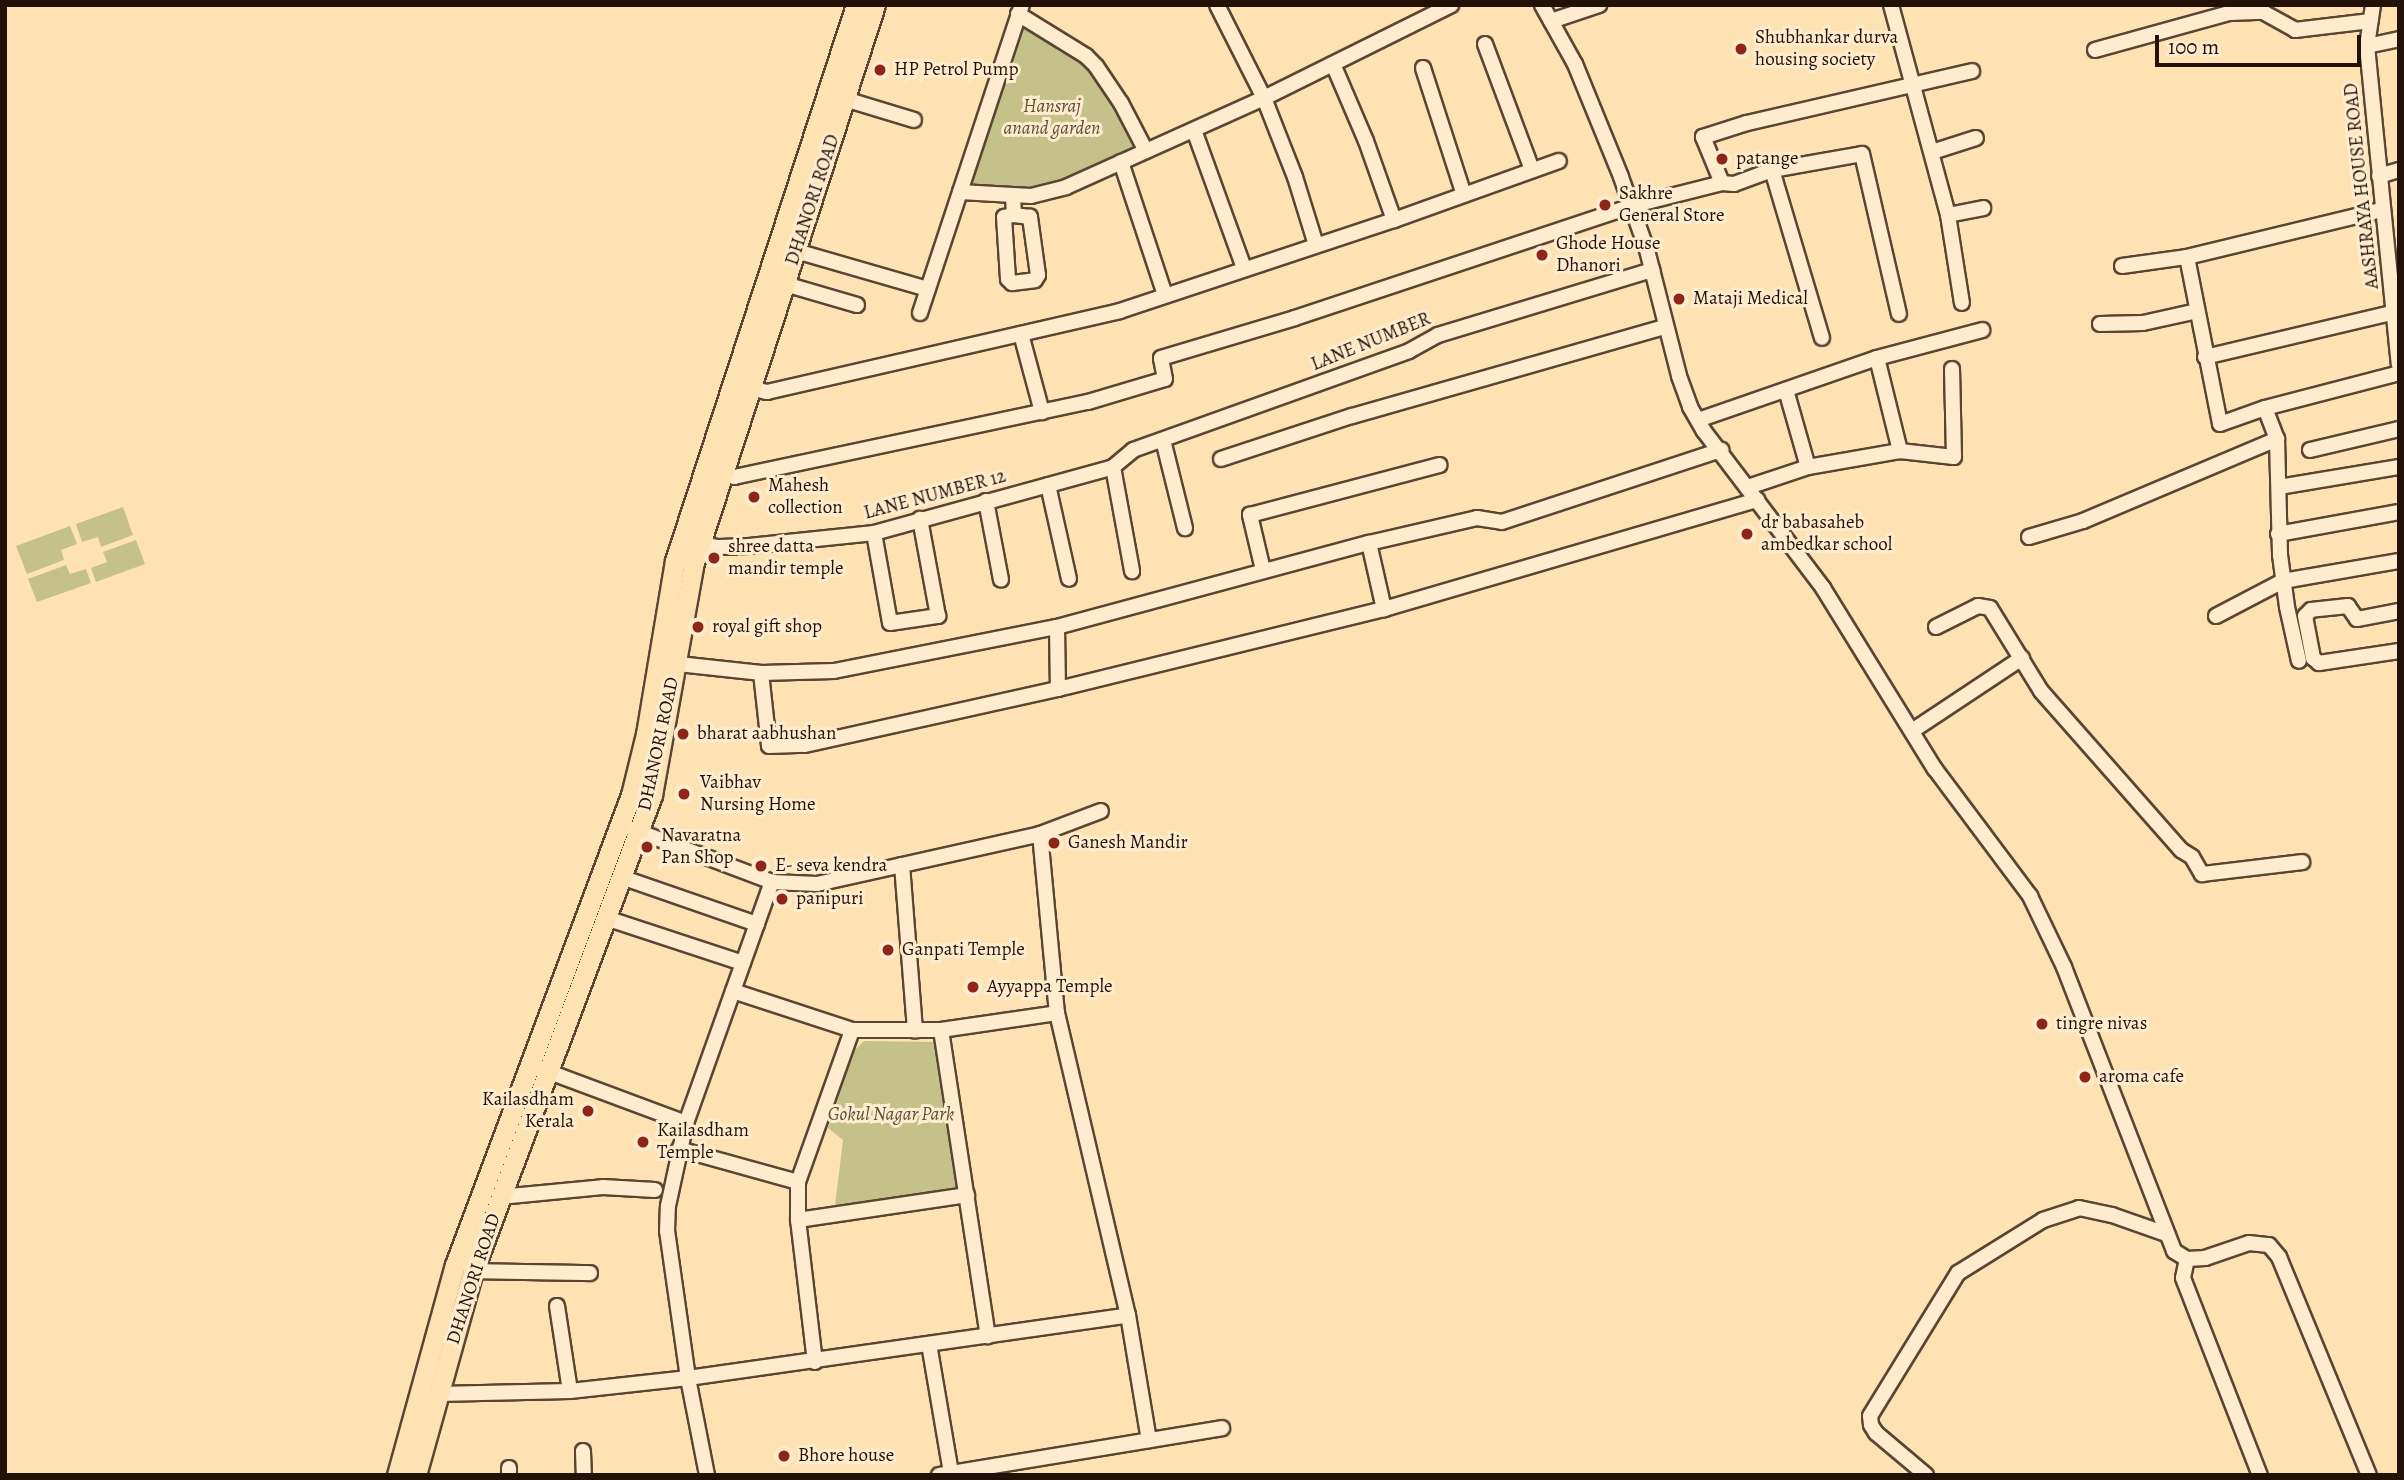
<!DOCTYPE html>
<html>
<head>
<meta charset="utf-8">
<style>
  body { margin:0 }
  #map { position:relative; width:2404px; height:1480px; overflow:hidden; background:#ffe2b3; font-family:Alegreya,serif }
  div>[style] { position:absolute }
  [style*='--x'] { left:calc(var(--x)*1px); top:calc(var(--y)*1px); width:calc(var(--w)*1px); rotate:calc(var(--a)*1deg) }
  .green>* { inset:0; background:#c4c28a }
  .roads { filter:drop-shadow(2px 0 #5a4533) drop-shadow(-2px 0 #5a4533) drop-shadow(0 2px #5a4533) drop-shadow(0 -2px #5a4533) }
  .minor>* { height:14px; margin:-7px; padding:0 7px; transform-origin:7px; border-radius:7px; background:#ffecce }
  .major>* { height:19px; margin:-9.5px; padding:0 9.5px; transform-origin:9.5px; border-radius:9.5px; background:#ffe2b3 }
  .dots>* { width:19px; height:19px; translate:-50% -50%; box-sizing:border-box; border:4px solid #ffecce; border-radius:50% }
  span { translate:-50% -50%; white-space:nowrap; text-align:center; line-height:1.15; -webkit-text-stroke:6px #ffecce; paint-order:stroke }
  .poi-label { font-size:19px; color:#231108 }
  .left { translate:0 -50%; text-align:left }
  .right { translate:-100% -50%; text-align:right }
  .park-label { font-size:19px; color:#5b4f36; font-style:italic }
  .street-label { font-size:19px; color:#231108 }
  .frame { position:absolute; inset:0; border:7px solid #231108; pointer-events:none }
  .scale { position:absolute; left:2155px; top:35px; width:206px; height:32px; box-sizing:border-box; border:4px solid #231108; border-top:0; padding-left:9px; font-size:21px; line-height:24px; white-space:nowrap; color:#231108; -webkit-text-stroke:5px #ffecce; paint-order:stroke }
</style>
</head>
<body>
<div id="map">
  <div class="green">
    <i style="clip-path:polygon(1021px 24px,1090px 67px,1138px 146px,1031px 192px,967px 187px)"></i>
    <i style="clip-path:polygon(123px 507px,133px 535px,101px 547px,98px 537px,82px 542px,76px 524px)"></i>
    <i style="clip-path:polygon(70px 526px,77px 544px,61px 550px,64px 560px,27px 574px,16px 546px)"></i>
    <i style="clip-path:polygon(136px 540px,145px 564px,96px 582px,91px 568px,107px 562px,103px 552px)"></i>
    <i style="clip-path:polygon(66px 565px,70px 574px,86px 569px,91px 583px,37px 602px,28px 579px)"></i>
    <i style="clip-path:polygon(864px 1041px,934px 1042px,956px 1188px,835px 1206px,843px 1140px,828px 1128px,854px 1051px)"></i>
  </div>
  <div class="roads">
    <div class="minor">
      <i style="--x:1217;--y:5;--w:104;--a:63.2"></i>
      <i style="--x:1264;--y:98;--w:85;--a:68.6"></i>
      <i style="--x:1295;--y:177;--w:71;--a:72.8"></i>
      <i style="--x:1542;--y:5;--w:68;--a:60.8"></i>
      <i style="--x:1575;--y:64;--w:122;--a:67.8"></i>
      <i style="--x:1621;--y:177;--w:77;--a:70.4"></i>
      <i style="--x:1647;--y:250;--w:130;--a:75.7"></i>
      <i style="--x:1679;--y:376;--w:33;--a:70"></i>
      <i style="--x:1690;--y:407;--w:28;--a:60"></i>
      <i style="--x:1704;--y:431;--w:197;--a:52.8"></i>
      <i style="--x:1823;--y:588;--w:213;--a:58.3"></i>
      <i style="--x:1935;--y:769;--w:159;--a:53.2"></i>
      <i style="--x:2030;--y:896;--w:79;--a:64.4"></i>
      <i style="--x:2064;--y:967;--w:305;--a:68.8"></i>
      <i style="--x:2174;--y:1251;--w:15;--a:32"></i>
      <i style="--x:2187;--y:1259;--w:18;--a:-3"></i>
      <i style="--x:2205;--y:1258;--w:46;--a:-18.8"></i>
      <i style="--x:2249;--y:1243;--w:20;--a:6"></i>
      <i style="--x:2269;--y:1245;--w:16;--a:50"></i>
      <i style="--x:2279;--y:1257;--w:236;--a:67.6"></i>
      <i style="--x:1891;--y:5;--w:218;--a:74.8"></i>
      <i style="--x:1948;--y:215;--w:89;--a:81"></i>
      <i style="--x:2373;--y:5;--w:41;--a:98.3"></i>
      <i style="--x:2367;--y:46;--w:320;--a:84.3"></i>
      <i style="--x:1018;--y:14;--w:80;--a:31.7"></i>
      <i style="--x:1086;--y:56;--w:14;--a:45"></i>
      <i style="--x:1096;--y:66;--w:45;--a:56"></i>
      <i style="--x:1121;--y:103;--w:54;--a:62.5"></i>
      <i style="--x:1551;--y:21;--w:51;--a:-18.4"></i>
      <i style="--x:1485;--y:44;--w:134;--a:69.5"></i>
      <i style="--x:2367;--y:46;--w:33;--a:-12"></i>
      <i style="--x:2095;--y:50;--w:139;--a:-15.4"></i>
      <i style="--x:2229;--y:13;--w:34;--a:-2"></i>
      <i style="--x:2263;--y:12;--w:37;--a:29"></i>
      <i style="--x:2295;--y:30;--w:76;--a:-6.8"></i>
      <i style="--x:1333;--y:64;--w:84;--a:66.8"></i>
      <i style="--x:1366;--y:141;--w:84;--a:70.5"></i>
      <i style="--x:1423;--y:68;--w:133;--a:72.1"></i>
      <i style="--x:845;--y:99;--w:72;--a:16.9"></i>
      <i style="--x:1194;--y:130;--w:147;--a:70.1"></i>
      <i style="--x:1932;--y:152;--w:46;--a:-17.7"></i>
      <i style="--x:1121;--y:162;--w:140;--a:71.7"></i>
      <i style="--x:1772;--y:170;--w:175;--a:73.4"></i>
      <i style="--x:2379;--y:176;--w:21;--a:-17"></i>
      <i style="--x:1722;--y:183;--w:50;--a:-112.4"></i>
      <i style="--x:1703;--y:137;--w:46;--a:-17.7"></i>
      <i style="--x:1747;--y:123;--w:231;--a:-13"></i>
      <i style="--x:960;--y:192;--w:71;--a:3.2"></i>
      <i style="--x:1031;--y:196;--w:36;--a:-14"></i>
      <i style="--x:1066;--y:187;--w:217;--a:-24.2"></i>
      <i style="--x:1264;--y:98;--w:209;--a:-26.4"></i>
      <i style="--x:1013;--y:196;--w:19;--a:87"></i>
      <i style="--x:1014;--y:215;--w:10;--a:169"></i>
      <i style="--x:1004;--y:217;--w:62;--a:86.3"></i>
      <i style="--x:1008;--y:279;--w:6;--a:45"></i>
      <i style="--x:1012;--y:283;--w:23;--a:-7"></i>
      <i style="--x:1035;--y:280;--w:6;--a:-59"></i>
      <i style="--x:1038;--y:275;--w:59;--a:-97.9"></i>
      <i style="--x:1030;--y:217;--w:16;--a:-173"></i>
      <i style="--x:1948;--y:215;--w:36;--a:-11"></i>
      <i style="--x:796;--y:251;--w:137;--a:16.1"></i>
      <i style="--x:2187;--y:257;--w:170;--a:78.8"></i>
      <i style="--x:2220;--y:424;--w:48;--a:-19.6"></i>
      <i style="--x:2265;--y:408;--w:138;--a:-14.6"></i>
      <i style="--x:2122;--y:266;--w:66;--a:-7.9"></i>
      <i style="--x:2187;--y:257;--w:201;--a:-13.6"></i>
      <i style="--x:785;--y:284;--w:75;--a:16.3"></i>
      <i style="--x:920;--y:313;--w:324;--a:-71.7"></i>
      <i style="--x:2100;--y:324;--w:43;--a:-1.3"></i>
      <i style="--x:2143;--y:323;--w:55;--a:-12.5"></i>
      <i style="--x:1021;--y:334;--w:81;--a:74.9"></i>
      <i style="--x:2205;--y:357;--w:199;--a:-13.3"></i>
      <i style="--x:1877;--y:358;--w:96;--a:76.1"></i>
      <i style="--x:741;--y:386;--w:27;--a:13"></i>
      <i style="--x:767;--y:392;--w:362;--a:-12.9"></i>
      <i style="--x:1120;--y:311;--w:289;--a:-18.4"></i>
      <i style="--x:1394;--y:220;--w:175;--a:-19.7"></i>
      <i style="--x:1786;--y:390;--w:80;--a:74.1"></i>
      <i style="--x:2265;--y:408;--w:33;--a:69"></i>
      <i style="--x:2277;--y:439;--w:116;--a:88.5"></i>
      <i style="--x:2280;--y:555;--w:52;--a:82.3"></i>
      <i style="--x:2287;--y:607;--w:55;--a:77.5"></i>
      <i style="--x:1698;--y:420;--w:189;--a:-19.1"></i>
      <i style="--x:1877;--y:358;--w:109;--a:-14.9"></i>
      <i style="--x:1163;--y:440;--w:91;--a:76"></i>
      <i style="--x:2310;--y:450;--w:91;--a:-13.3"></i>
      <i style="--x:1221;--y:459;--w:138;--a:-18.2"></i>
      <i style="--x:1352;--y:416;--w:325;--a:-15.9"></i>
      <i style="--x:1113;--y:467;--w:106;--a:79.6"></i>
      <i style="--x:713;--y:472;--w:22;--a:13"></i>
      <i style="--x:734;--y:477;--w:362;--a:-12"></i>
      <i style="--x:1088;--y:402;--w:80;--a:-16.6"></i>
      <i style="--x:1165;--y:379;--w:21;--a:-101"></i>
      <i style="--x:1161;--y:358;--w:140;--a:-16.6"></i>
      <i style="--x:1295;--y:318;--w:354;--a:-18.4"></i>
      <i style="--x:1631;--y:206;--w:94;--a:-14.2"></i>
      <i style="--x:1722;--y:183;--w:12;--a:5"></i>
      <i style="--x:1734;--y:184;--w:40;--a:-20.2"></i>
      <i style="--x:1772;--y:170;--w:91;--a:-10.1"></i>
      <i style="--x:1862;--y:154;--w:164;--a:77"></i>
      <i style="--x:1048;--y:485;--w:96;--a:77.4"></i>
      <i style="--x:1748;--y:487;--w:63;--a:-18.4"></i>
      <i style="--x:1808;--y:467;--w:93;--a:-9.9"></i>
      <i style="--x:1900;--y:451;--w:54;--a:6.3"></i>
      <i style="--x:1954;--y:457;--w:88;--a:-91.3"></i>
      <i style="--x:2279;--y:487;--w:122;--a:-9.5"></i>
      <i style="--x:986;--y:501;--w:80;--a:79.2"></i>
      <i style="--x:874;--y:533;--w:91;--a:79.9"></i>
      <i style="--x:890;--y:623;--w:49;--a:-8.3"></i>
      <i style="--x:938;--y:616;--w:99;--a:-100.5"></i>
      <i style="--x:2278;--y:534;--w:123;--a:-10.3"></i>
      <i style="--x:2029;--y:537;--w:56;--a:-16.5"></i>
      <i style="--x:2083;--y:521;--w:211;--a:-22.9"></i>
      <i style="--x:693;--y:543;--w:26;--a:9"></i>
      <i style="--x:719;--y:547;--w:30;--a:-2"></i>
      <i style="--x:749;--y:546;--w:126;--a:-5.9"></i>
      <i style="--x:874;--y:533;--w:248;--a:-15.4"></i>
      <i style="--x:1113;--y:467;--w:26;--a:-40"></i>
      <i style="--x:1133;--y:450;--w:293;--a:-19.7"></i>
      <i style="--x:1409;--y:351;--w:33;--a:-29"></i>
      <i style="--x:1438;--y:335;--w:224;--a:-16.9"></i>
      <i style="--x:1369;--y:543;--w:68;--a:77.2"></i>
      <i style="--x:1263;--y:570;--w:57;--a:-103.3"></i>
      <i style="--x:1250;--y:515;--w:196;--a:-14.8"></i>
      <i style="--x:2399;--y:611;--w:43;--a:169.2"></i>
      <i style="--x:2357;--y:619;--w:16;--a:-125"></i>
      <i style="--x:2348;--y:606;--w:37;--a:174"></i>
      <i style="--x:2311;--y:610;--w:8;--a:135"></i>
      <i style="--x:2305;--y:616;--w:43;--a:79.2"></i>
      <i style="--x:2313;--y:658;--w:8;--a:40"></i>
      <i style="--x:2319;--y:663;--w:81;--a:-8.5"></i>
      <i style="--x:2216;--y:616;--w:76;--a:-27.6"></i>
      <i style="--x:2283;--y:581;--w:118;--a:-9.8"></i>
      <i style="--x:1057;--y:627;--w:62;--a:89.1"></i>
      <i style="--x:1936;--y:627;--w:47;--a:-26.6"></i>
      <i style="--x:1978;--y:606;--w:12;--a:9"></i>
      <i style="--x:1990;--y:608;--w:97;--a:58.4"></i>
      <i style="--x:2041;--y:691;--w:212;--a:48.6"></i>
      <i style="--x:2181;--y:850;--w:13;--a:32"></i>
      <i style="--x:2192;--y:857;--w:20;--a:60"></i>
      <i style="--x:2202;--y:874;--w:101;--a:-6.8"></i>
      <i style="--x:669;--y:663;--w:93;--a:6.2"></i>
      <i style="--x:761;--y:673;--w:73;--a:83.7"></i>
      <i style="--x:769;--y:746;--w:36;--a:-2"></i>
      <i style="--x:805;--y:745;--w:259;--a:-12.5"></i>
      <i style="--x:1058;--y:689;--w:336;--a:-13.8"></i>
      <i style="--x:1384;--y:609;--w:389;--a:-16.3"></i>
      <i style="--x:761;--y:673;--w:73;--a:-1.6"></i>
      <i style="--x:834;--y:671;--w:227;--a:-11.2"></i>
      <i style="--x:1057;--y:627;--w:323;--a:-15.1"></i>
      <i style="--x:1369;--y:543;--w:111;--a:-13"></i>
      <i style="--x:1477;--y:518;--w:25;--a:9"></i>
      <i style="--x:1502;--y:522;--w:231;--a:-18.2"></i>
      <i style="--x:1912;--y:731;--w:132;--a:-33.6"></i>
      <i style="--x:632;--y:829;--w:150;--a:20.7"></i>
      <i style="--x:772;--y:882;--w:45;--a:2.5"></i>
      <i style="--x:817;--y:884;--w:229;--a:-12.6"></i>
      <i style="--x:1040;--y:834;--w:65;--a:-20.7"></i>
      <i style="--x:1040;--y:834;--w:180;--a:84.6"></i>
      <i style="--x:1057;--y:1013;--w:310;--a:76.8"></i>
      <i style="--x:1128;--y:1315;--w:127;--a:80.5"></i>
      <i style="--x:902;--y:865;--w:166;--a:85.5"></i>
      <i style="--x:621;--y:877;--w:144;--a:19.1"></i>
      <i style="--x:606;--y:918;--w:144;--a:18.2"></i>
      <i style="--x:733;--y:991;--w:125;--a:18.1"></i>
      <i style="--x:852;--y:1030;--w:89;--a:0"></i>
      <i style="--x:941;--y:1030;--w:117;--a:-8.3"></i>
      <i style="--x:941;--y:1030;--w:310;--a:81.3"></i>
      <i style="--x:541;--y:1069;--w:155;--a:20.4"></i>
      <i style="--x:679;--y:1149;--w:123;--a:15.5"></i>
      <i style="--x:500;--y:1197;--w:103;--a:-5.5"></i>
      <i style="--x:603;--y:1187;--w:52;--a:3.3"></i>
      <i style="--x:798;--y:1220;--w:171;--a:-8.4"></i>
      <i style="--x:2187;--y:1259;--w:19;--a:102"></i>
      <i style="--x:2183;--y:1278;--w:212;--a:68.7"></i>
      <i style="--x:473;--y:1271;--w:117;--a:1"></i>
      <i style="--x:557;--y:1306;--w:86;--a:81.3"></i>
      <i style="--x:929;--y:1344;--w:131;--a:80.3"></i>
      <i style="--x:815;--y:1362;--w:143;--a:-96.8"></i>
      <i style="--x:798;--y:1220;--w:38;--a:-90"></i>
      <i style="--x:798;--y:1182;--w:161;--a:-70.4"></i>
      <i style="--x:438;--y:1394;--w:132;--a:-1.3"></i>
      <i style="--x:570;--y:1391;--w:119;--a:-6.3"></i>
      <i style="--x:688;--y:1378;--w:444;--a:-8.1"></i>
      <i style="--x:583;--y:1451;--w:24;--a:88"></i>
      <i style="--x:509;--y:1468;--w:7;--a:90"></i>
      <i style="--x:707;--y:1475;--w:99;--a:-101.1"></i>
      <i style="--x:688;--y:1378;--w:148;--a:-98.1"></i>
      <i style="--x:667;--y:1231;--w:25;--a:-88"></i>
      <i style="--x:668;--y:1206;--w:85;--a:-77.8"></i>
      <i style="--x:686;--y:1123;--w:256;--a:-70.4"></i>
      <i style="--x:939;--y:1475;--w:287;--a:-9.4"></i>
      <i style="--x:1926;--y:1475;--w:65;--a:-140"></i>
      <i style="--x:1876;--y:1433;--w:9;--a:-122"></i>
      <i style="--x:1871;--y:1425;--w:9;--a:-96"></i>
      <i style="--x:1870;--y:1416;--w:168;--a:-58.4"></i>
      <i style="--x:1958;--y:1273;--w:100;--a:-31.9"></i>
      <i style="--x:2043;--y:1220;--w:38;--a:-18"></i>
      <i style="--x:2079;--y:1208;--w:34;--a:12"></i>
      <i style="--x:2112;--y:1215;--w:57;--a:19.4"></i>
    </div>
    <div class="major">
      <i style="--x:397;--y:1475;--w:218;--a:-74.6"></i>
      <i style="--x:455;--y:1265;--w:502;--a:-69.47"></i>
      <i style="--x:631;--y:795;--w:63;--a:-76.2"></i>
      <i style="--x:646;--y:734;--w:175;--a:-80.5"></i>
      <i style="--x:675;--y:561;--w:585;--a:-71.97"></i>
      <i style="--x:416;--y:1475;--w:212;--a:-74.4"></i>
      <i style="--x:473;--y:1271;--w:509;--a:-69.39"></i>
      <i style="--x:652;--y:795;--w:233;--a:-79.8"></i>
      <i style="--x:693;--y:566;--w:590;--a:-72.03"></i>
    </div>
  </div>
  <div class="dots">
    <i style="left:1741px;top:49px;background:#8f2418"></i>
    <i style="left:880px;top:70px;background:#8f2418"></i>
    <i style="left:1722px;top:159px;background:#8f2418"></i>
    <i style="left:1605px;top:205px;background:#8f2418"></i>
    <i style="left:1542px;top:255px;background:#8f2418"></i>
    <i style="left:1679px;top:299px;background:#8f2418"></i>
    <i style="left:754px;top:497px;background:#8f2418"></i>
    <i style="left:1747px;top:534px;background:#8f2418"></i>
    <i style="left:714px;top:558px;background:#8f2418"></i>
    <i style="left:698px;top:627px;background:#8f2418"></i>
    <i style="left:683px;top:734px;background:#8f2418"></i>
    <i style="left:684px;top:794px;background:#8f2418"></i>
    <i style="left:1054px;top:843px;background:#8f2418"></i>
    <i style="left:647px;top:847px;background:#8f2418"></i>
    <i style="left:761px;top:866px;background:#8f2418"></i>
    <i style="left:782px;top:899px;background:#8f2418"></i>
    <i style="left:888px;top:950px;background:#8f2418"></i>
    <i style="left:973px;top:987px;background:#8f2418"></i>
    <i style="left:2042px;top:1024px;background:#8f2418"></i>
    <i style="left:2085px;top:1077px;background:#8f2418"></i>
    <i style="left:588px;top:1111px;background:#8f2418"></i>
    <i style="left:643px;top:1142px;background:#8f2418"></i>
    <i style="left:784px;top:1456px;background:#8f2418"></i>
  </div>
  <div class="poi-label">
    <span class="left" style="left:1755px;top:49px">Shubhankar durva<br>housing society</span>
    <span class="left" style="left:894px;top:70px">HP Petrol Pump</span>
    <span class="left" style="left:1736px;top:159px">patange</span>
    <span class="left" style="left:1619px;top:205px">Sakhre<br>General Store</span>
    <span class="left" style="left:1556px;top:255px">Ghode House<br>Dhanori</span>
    <span class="left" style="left:1693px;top:299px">Mataji Medical</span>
    <span class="left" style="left:768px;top:497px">Mahesh<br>collection</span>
    <span class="left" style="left:1761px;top:534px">dr babasaheb<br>ambedkar school</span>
    <span class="left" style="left:728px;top:558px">shree datta<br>mandir temple</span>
    <span class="left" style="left:712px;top:627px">royal gift shop</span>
    <span class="left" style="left:697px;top:734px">bharat aabhushan</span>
    <span class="left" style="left:700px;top:794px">Vaibhav<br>Nursing Home</span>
    <span class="left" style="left:661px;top:847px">Navaratna<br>Pan Shop</span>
    <span class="left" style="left:1068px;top:843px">Ganesh Mandir</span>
    <span class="left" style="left:775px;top:866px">E- seva kendra</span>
    <span class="left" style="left:796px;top:899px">panipuri</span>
    <span class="left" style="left:902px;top:950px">Ganpati Temple</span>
    <span class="left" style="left:987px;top:987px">Ayyappa Temple</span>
    <span class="left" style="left:2056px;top:1024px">tingre nivas</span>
    <span class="left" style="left:2099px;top:1077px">aroma cafe</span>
    <span class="right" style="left:574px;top:1111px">Kailasdham<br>Kerala</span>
    <span class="left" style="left:657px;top:1142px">Kailasdham<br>Temple</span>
    <span class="left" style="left:798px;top:1456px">Bhore house</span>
  </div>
  <div class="park-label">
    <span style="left:1052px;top:118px">Hansraj<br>anand garden</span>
    <span style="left:891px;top:1115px">Gokul Nagar Park</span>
  </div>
  <div class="street-label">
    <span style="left:2362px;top:186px;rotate:-96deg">AASHRAYA HOUSE ROAD</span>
    <span style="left:813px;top:200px;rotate:-72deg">DHANORI ROAD</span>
    <span style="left:1371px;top:342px;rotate:-22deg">LANE NUMBER</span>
    <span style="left:935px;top:495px;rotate:-15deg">LANE NUMBER 12</span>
    <span style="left:659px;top:744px;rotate:-78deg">DHANORI ROAD</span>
    <span style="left:474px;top:1279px;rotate:-72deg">DHANORI ROAD</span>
  </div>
  <div class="frame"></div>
  <div class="scale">100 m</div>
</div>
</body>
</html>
